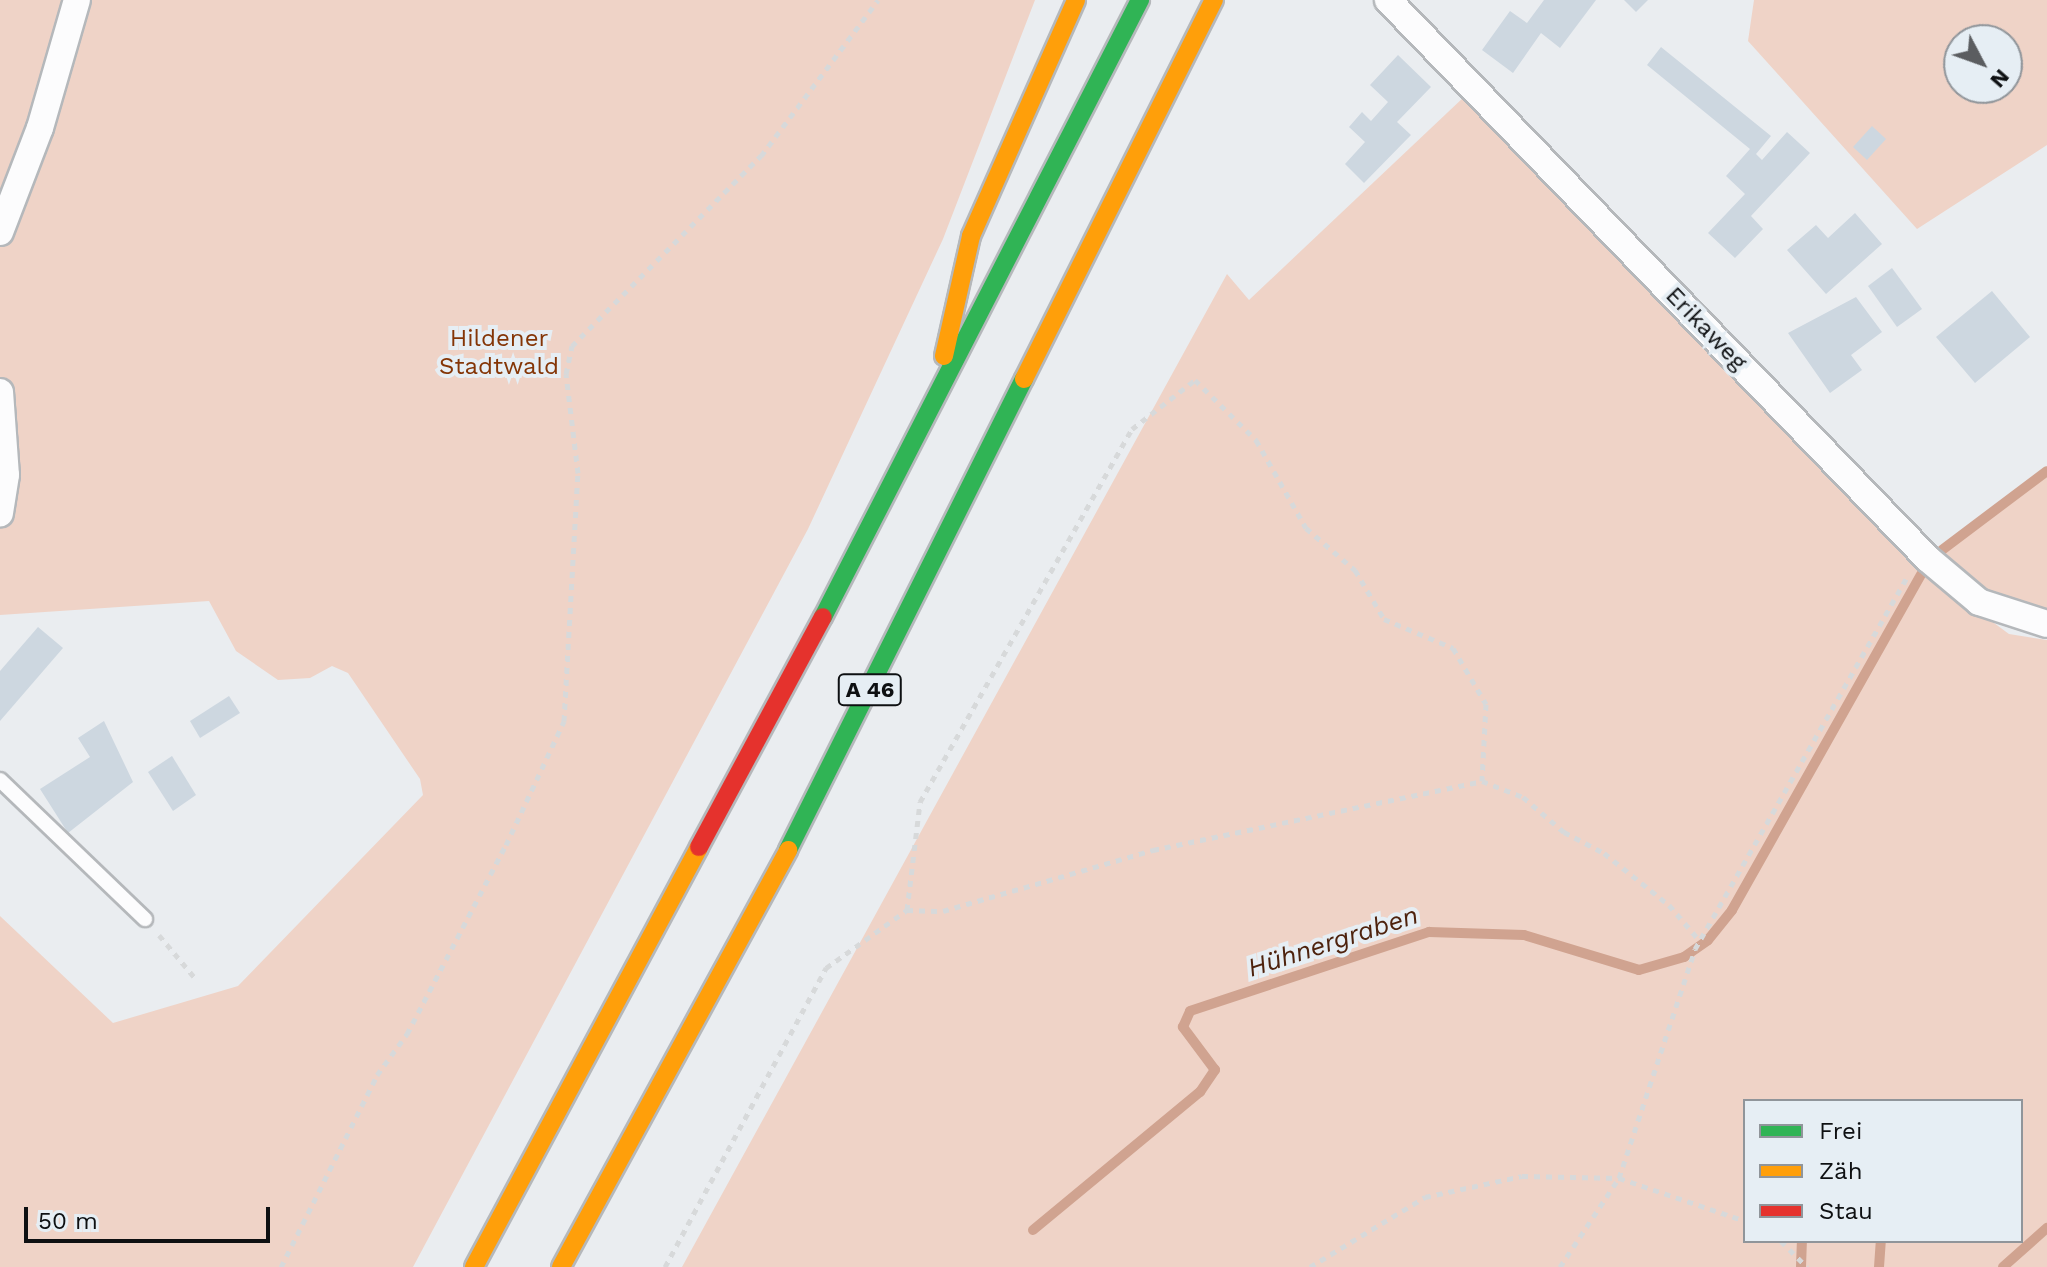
<!DOCTYPE html>
<html>
<head>
<meta charset="utf-8">
<style>
  body { margin:0 }
  #map { position:relative; width:2047px; height:1267px; overflow:hidden; background:#eaedf0; font-family:"Work Sans",sans-serif }
  div>[style] { position:absolute }
  [style*='--x'] { left:calc(var(--x)*1px); top:calc(var(--y)*1px); width:calc(var(--w)*1px); rotate:calc(var(--a)*1deg) }
  .green>* { inset:0; background:#efd3c7 }
  .stream>* { height:10px; margin:-5px; padding:0 5px; transform-origin:5px; border-radius:5px; background:#d0a390 }
  .building>* { inset:0; background:#cdd7e0 }
  .path>* { height:5px; margin-top:-2.5px; transform-origin:0; background:repeating-linear-gradient(90deg,#d7d9da 0 6px,transparent 0 12px) }
  .roads { filter:drop-shadow(2px 0 #b5b8bb) drop-shadow(-2px 0 #b5b8bb) drop-shadow(0 2px #b5b8bb) drop-shadow(0 -2px #b5b8bb) }
  .lane>* { height:14px; margin:-7px; padding:0 7px; transform-origin:7px; border-radius:7px; background:#fcfcfd }
  .street>* { height:26px; margin:-13px; padding:0 13px; transform-origin:13px; border-radius:13px; background:#fcfcfd }
  .fast>* { height:18px; margin:-9px; padding:0 9px; transform-origin:9px; border-radius:9px; background:#30b455 }
  .slow>* { height:18px; margin:-9px; padding:0 9px; transform-origin:9px; border-radius:9px; background:#ff9f0a }
  .jam>* { height:18px; margin:-9px; padding:0 9px; transform-origin:9px; border-radius:9px; background:#e5322d }
  span { translate:-50% -50%; white-space:nowrap; text-align:center; line-height:1.15; -webkit-text-stroke:8px #e6eef4; paint-order:stroke }
  .shield-label span { padding:2px 6px; background:#e6eef4; border:2px solid; border-radius:6px; -webkit-text-stroke-width:0 }
  .shield-label { font-size:22px; color:#0e1012; font-weight:700 }
  .street-label { font-size:24px; color:#0e1012 }
  .park-label { font-size:24px; color:#843506 }
  .water-label { font-size:26px; color:#4d220d; font-style:italic }
  .legend { position:absolute; left:1743px; top:1099px; width:280px; height:144px; box-sizing:border-box; background:#e6eef4; border:2px solid #90959a; margin:0; padding:10px 14px; list-style:none; font-size:24px; color:#0e1012 }
  .legend li { display:flex; align-items:center; gap:16px; height:40px }
  .legend b { width:40px; border:2px solid #90959a }
  .north { position:absolute; left:1943px; top:24px; width:80px; height:80px; box-sizing:border-box; background:#e6eef4; border:2px solid #90959a; border-radius:50%; rotate:131deg; font-size:22px; font-weight:700; line-height:32px; text-align:center; color:#0e1012 }
  .north::after { content:''; display:block; margin:auto; width:28px; height:36px; background:#5b5d60; clip-path:polygon(50% 0,100% 100%,50% 72%,0 100%) }
  .scale { position:absolute; left:24px; top:1207px; width:246px; height:36px; box-sizing:border-box; border:4px solid #0e1012; border-top:0; padding-left:10px; font-size:24px; line-height:28px; white-space:nowrap; color:#0e1012; -webkit-text-stroke:6px #e6eef4; paint-order:stroke }
</style>
</head>
<body>
<div id="map">
  <div class="green">
    <i style="clip-path:polygon(0 0,1035px 0,943px 239px,808px 529px,413px 1267px,0 1267px,0 916px,113px 1023px,238px 986px,423px 795px,420px 779px,348px 673px,332px 666px,310px 678px,278px 680px,236px 651px,209px 601px,0 615px)"></i>
    <i style="clip-path:polygon(evenodd,1754px 0,2047px 0,2047px 145px,1917px 229px,1748px 41px,1754px 0,1959px 40px,2007px 40px,2007px 88px,1959px 88px,1959px 40px)"></i>
    <i style="clip-path:polygon(evenodd,1465px 96px,1907px 559px,2009px 634px,2047px 640px,2047px 1267px,682px 1267px,1227px 274px,1249px 300px,1465px 96px,1745px 1101px,2021px 1101px,2021px 1241px,1745px 1241px,1745px 1101px)"></i>
    <i style="clip-path:polygon(2047px 472px,2047px 615px,1977px 591px,1935px 552px)"></i>
  </div>
  <div class="stream">
    <i style="--x:1942;--y:550;--w:131;--a:-37"></i>
    <i style="--x:1033;--y:1230;--w:217;--a:-39.6"></i>
    <i style="--x:1200;--y:1092;--w:27;--a:-56"></i>
    <i style="--x:1215;--y:1070;--w:54;--a:-126.7"></i>
    <i style="--x:1183;--y:1027;--w:17;--a:-66"></i>
    <i style="--x:1190;--y:1011;--w:252;--a:-18.3"></i>
    <i style="--x:1429;--y:932;--w:95;--a:1.8"></i>
    <i style="--x:1524;--y:935;--w:120;--a:16.9"></i>
    <i style="--x:1639;--y:970;--w:47;--a:-16.1"></i>
    <i style="--x:1684;--y:957;--w:29;--a:-35"></i>
    <i style="--x:1708;--y:940;--w:38;--a:-51"></i>
    <i style="--x:1732;--y:910;--w:385;--a:-60.6"></i>
    <i style="--x:1801;--y:1267;--w:26;--a:-88"></i>
    <i style="--x:1879;--y:1267;--w:26;--a:-86"></i>
    <i style="--x:2003;--y:1267;--w:59;--a:-41.6"></i>
  </div>
  <div class="building">
    <i style="clip-path:polygon(1544px 0,1596px 0,1560px 48px,1541px 33px,1513px 73px,1482px 50px,1510px 11px,1527px 23px)"></i>
    <i style="clip-path:polygon(1624px 0,1648px 0,1636px 12px)"></i>
    <i style="clip-path:polygon(1661px 47px,1771px 136px,1756px 154px,1762px 160px,1787px 132px,1810px 153px,1751px 216px,1763px 229px,1735px 258px,1708px 233px,1745px 194px,1726px 176px,1750px 149px,1647px 65px)"></i>
    <i style="clip-path:polygon(1398px 55px,1431px 87px,1397px 122px,1411px 135px,1364px 183px,1345px 164px,1365px 142px,1349px 127px,1362px 112px,1371px 121px,1388px 102px,1370px 85px)"></i>
    <i style="clip-path:polygon(1872px 126px,1886px 139px,1867px 160px,1853px 147px)"></i>
    <i style="clip-path:polygon(1855px 213px,1882px 244px,1826px 294px,1787px 250px,1816px 225px,1828px 238px)"></i>
    <i style="clip-path:polygon(1892px 268px,1922px 309px,1897px 327px,1868px 286px)"></i>
    <i style="clip-path:polygon(1992px 291px,2030px 337px,1975px 383px,1936px 337px)"></i>
    <i style="clip-path:polygon(1856px 297px,1882px 332px,1851px 355px,1862px 370px,1830px 393px,1788px 333px)"></i>
    <i style="clip-path:polygon(38px 627px,63px 648px,0 721px,0 671px)"></i>
    <i style="clip-path:polygon(229px 696px,240px 713px,200px 738px,190px 721px)"></i>
    <i style="clip-path:polygon(104px 721px,133px 782px,68px 833px,40px 789px,90px 757px,78px 738px)"></i>
    <i style="clip-path:polygon(172px 756px,196px 795px,173px 811px,148px 772px)"></i>
  </div>
  <div class="path">
    <i style="--x:907;--y:910;--w:109;--a:-83.1"></i>
    <i style="--x:920;--y:802;--w:429;--a:-60.4"></i>
    <i style="--x:1132;--y:429;--w:80;--a:-37.9"></i>
    <i style="--x:1195;--y:380;--w:86;--a:44.5"></i>
    <i style="--x:1256;--y:440;--w:101;--a:60.4"></i>
    <i style="--x:1306;--y:528;--w:65;--a:40.6"></i>
    <i style="--x:1355;--y:570;--w:57;--a:59.4"></i>
    <i style="--x:1384;--y:619;--w:75;--a:22.8"></i>
    <i style="--x:1453;--y:648;--w:65;--a:59.5"></i>
    <i style="--x:1486;--y:704;--w:77;--a:93"></i>
    <i style="--x:159;--y:935;--w:56;--a:50.1"></i>
    <i style="--x:1781;--y:1241;--w:37;--a:45"></i>
    <i style="--x:281;--y:1267;--w:215;--a:-63.4"></i>
    <i style="--x:377;--y:1075;--w:51;--a:-53.8"></i>
    <i style="--x:407;--y:1034;--w:213;--a:-62.4"></i>
    <i style="--x:506;--y:845;--w:137;--a:-64.9"></i>
    <i style="--x:564;--y:721;--w:248;--a:-86.8"></i>
    <i style="--x:578;--y:473;--w:100;--a:-96.9"></i>
    <i style="--x:566;--y:374;--w:29;--a:-78"></i>
    <i style="--x:572;--y:346;--w:268;--a:-45.2"></i>
    <i style="--x:761;--y:156;--w:195;--a:-53.1"></i>
    <i style="--x:665;--y:1267;--w:340;--a:-61.7"></i>
    <i style="--x:826;--y:968;--w:100;--a:-35.6"></i>
    <i style="--x:907;--y:910;--w:36;--a:2"></i>
    <i style="--x:943;--y:911;--w:219;--a:-16.2"></i>
    <i style="--x:1153;--y:850;--w:336;--a:-11.8"></i>
    <i style="--x:1482;--y:781;--w:44;--a:21.3"></i>
    <i style="--x:1523;--y:797;--w:54;--a:40.5"></i>
    <i style="--x:1564;--y:832;--w:45;--a:27.7"></i>
    <i style="--x:1604;--y:853;--w:83;--a:38.7"></i>
    <i style="--x:1669;--y:905;--w:48;--a:49.3"></i>
    <i style="--x:1310;--y:1267;--w:135;--a:-31.3"></i>
    <i style="--x:1425;--y:1197;--w:99;--a:-12.2"></i>
    <i style="--x:1522;--y:1176;--w:97;--a:1.2"></i>
    <i style="--x:1619;--y:1178;--w:133;--a:18.8"></i>
    <i style="--x:1560;--y:1267;--w:107;--a:-56.5"></i>
    <i style="--x:1619;--y:1178;--w:241;--a:-71.6"></i>
    <i style="--x:1695;--y:949;--w:427;--a:-60.3"></i>
  </div>
  <div class="roads">
    <div class="lane">
      <i style="--x:0;--y:780;--w:201;--a:43.8"></i>
    </div>
    <div class="street">
      <i style="--x:1388;--y:0;--w:777;--a:45.99"></i>
      <i style="--x:1928;--y:559;--w:67;--a:40.1"></i>
      <i style="--x:1979;--y:602;--w:71;--a:17.9"></i>
      <i style="--x:0;--y:232;--w:111;--a:-69"></i>
      <i style="--x:40;--y:128;--w:133;--a:-73.9"></i>
      <i style="--x:0;--y:392;--w:83;--a:85.9"></i>
      <i style="--x:6;--y:475;--w:39;--a:99"></i>
    </div>
    <div class="fast">
      <i style="--x:823;--y:617;--w:694;--a:-62.81"></i>
      <i style="--x:788;--y:850;--w:527;--a:-63.39"></i>
    </div>
    <div class="slow">
      <i style="--x:944;--y:356;--w:123;--a:-77.3"></i>
      <i style="--x:971;--y:236;--w:258;--a:-66"></i>
      <i style="--x:1024;--y:379;--w:424;--a:-63.4"></i>
      <i style="--x:474;--y:1267;--w:476;--a:-61.8"></i>
      <i style="--x:561;--y:1267;--w:475;--a:-61.4"></i>
    </div>
    <div class="jam">
      <i style="--x:699;--y:847;--w:261;--a:-61.7"></i>
    </div>
  </div>
  <div class="shield-label">
    <span style="left:870px;top:690px">A 46</span>
  </div>
  <div class="street-label">
    <span style="left:1706px;top:329px;rotate:46deg">Erikaweg</span>
  </div>
  <div class="park-label">
    <span style="left:499px;top:353px">Hildener<br>Stadtwald</span>
  </div>
  <div class="water-label">
    <span style="left:1333px;top:942px;rotate:-18deg">Hühnergraben</span>
  </div>
  <ul class="legend">
  <li><b style="height:10px;background:#30b455"></b>Frei</li>
  <li><b style="height:10px;background:#ff9f0a"></b>Zäh</li>
  <li><b style="height:10px;background:#e5322d"></b>Stau</li>
  </ul>
  <div class="north">N</div>
  <div class="scale">50 m</div>
</div>
</body>
</html>
